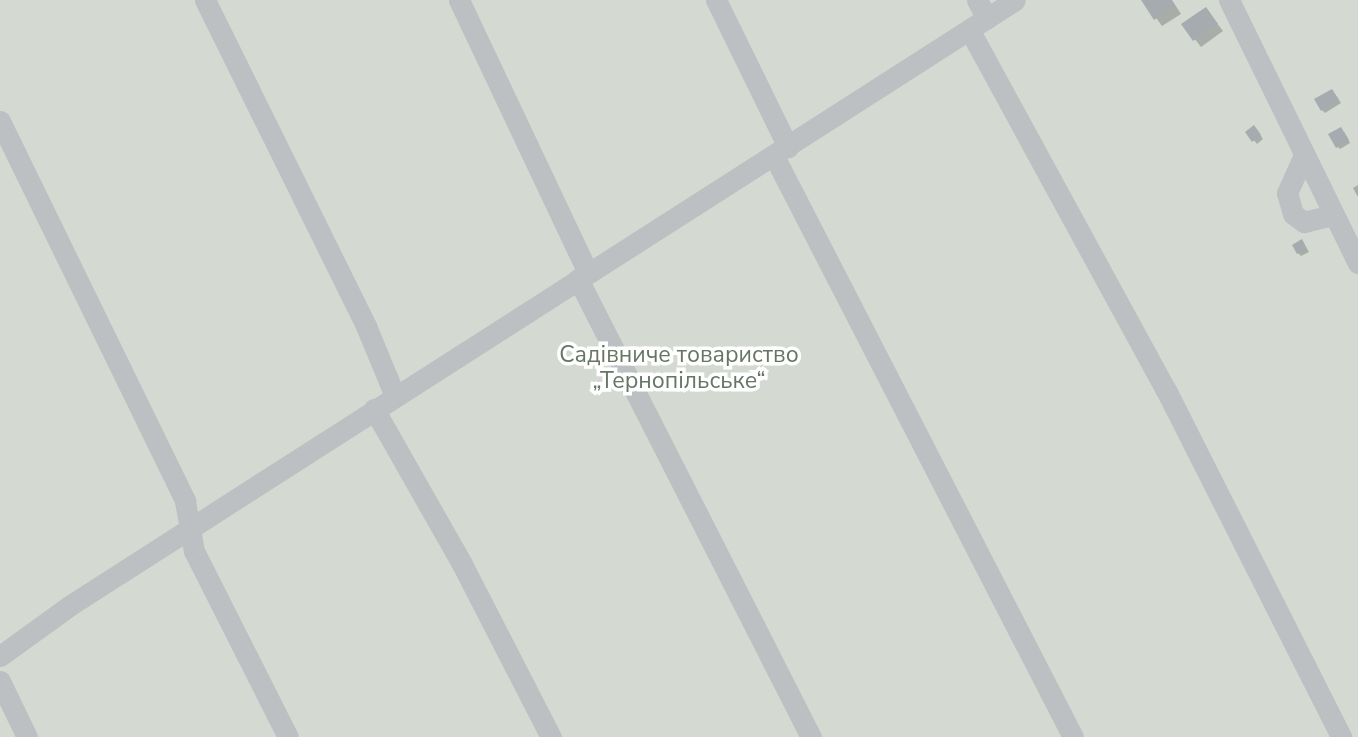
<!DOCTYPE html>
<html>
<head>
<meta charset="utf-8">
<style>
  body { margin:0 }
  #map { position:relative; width:1358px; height:737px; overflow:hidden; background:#f3f3f0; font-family:"Nunito Sans",sans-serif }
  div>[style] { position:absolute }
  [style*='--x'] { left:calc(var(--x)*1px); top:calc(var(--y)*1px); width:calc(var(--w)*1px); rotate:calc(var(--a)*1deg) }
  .green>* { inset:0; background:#d4d9d1 }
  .shadow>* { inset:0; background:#0003 }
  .building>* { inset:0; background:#a5abaf }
  .minor>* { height:21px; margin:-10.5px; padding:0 10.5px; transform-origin:10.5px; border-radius:10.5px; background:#bdc0c3 }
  span { translate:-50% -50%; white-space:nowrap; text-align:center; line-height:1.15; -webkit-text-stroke:7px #fff; paint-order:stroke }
  .park-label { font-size:23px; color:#667564 }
</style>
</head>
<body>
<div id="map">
  <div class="green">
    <i style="clip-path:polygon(0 0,1358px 0,1358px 737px,0 737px)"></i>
  </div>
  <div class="shadow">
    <i style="clip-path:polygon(1143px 0,1172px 0,1181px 14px,1162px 26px)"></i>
    <i style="clip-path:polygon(1206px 9px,1223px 31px,1201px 47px,1184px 25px)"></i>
    <i style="clip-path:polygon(1335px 94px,1341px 103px,1325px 113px,1322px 110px)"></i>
    <i style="clip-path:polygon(1257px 130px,1263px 139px,1257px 144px,1248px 133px)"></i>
    <i style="clip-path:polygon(1344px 132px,1350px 143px,1340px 149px,1337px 146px)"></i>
    <i style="clip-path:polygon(1358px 185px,1358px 197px,1353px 188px)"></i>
    <i style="clip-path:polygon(1304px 244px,1309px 252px,1301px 256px,1298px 253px)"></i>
  </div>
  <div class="building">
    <i style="clip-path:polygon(1141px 0,1171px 0,1175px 6px,1154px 20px)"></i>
    <i style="clip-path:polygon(1206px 7px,1218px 24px,1193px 41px,1181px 24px)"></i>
    <i style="clip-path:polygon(1332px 89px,1339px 100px,1321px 111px,1314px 99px)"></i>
    <i style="clip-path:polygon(1254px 125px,1261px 135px,1252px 142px,1245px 132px)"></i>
    <i style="clip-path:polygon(1341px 127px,1349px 140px,1336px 148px,1328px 134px)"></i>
    <i style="clip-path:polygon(1302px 239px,1307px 249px,1297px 254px,1292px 245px)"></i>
  </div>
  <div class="minor">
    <i style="--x:205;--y:0;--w:364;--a:63.7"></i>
    <i style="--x:366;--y:326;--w:76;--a:67.5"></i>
    <i style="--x:459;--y:0;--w:302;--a:64.7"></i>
    <i style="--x:716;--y:0;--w:164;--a:63.9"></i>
    <i style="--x:977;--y:0;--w:21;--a:62"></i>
    <i style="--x:1229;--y:0;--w:293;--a:63.9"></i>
    <i style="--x:970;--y:31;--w:409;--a:61.4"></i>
    <i style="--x:1166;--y:390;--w:389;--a:63.2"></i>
    <i style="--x:0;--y:121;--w:423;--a:64"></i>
    <i style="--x:185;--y:501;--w:51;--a:79.8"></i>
    <i style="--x:194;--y:551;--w:208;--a:63.2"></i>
    <i style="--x:1304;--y:155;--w:42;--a:114.1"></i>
    <i style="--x:1287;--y:193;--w:22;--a:74"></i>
    <i style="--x:1293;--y:214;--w:14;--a:36"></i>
    <i style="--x:1304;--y:222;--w:30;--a:-14"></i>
    <i style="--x:774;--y:156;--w:653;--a:62.77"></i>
    <i style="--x:578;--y:279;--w:514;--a:63.04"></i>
    <i style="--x:374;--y:409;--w:178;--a:60.4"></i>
    <i style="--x:462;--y:564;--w:195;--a:62.8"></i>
    <i style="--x:0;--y:656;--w:85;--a:-35.9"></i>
    <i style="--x:69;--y:606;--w:1123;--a:-32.64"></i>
    <i style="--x:0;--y:681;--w:62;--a:64.3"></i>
  </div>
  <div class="park-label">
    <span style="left:679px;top:368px">Садівниче товариство<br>„Тернопільське“</span>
  </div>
</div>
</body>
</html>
